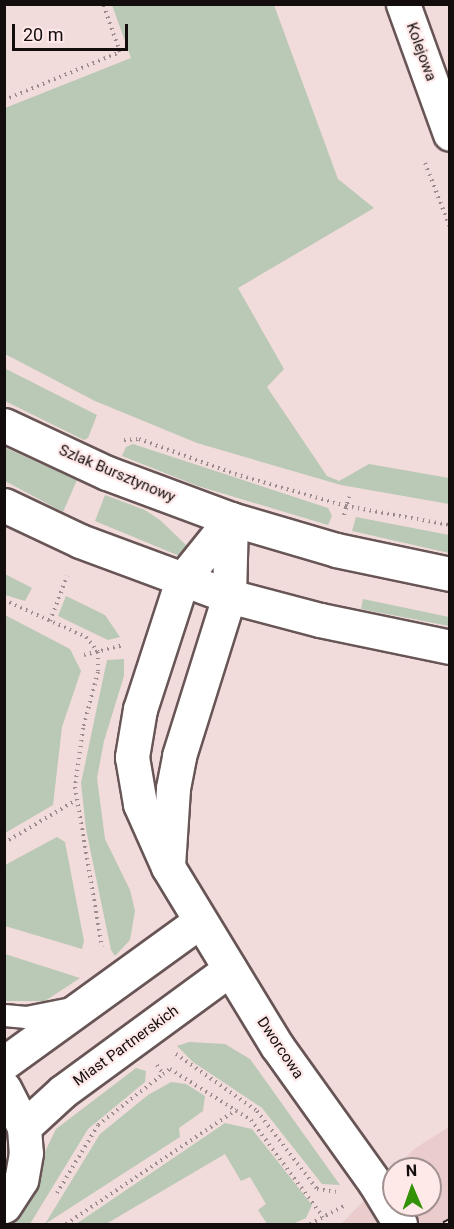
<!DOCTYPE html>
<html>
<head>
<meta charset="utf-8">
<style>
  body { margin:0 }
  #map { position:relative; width:454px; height:1229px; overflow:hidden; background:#f2dbdb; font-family:Roboto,sans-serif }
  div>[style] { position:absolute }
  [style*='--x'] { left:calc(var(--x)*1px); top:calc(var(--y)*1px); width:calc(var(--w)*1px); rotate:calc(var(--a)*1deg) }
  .built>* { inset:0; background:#ebcccc }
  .green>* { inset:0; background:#b9c9b5 }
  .path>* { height:4px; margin-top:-2px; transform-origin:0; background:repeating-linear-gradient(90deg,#9b8b8b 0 1.5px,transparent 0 6px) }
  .roads { filter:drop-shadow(2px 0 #685555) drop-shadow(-2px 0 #685555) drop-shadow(0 2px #685555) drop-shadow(0 -2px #685555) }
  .lane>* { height:21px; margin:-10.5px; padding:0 10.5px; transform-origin:10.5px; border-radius:10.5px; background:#fff }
  .street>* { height:33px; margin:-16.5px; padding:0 16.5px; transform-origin:16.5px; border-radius:16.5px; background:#fff }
  .secondary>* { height:33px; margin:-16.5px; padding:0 16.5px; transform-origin:16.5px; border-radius:16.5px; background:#fff }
  .rail>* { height:7px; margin-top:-3.5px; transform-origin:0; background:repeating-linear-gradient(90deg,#ffe8e8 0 14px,#2e2525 0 28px); box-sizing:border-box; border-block:2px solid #2e2525 }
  span { translate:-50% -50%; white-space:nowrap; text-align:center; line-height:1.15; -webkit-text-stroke:4.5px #ffe8e8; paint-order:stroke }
  .street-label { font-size:15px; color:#140d0d }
  .frame { position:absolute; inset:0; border:6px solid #140d0d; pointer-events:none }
  .north { position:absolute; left:382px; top:1157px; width:60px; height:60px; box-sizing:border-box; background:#ffe8e8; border:2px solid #a19090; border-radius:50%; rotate:358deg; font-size:16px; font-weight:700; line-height:24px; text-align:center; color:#140d0d }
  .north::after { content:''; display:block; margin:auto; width:21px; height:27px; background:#339107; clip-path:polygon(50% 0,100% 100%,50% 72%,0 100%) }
  .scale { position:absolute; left:12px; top:24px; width:116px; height:27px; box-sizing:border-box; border:3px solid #140d0d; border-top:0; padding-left:8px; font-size:18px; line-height:21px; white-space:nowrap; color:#140d0d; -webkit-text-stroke:4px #ffe8e8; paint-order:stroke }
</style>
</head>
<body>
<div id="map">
  <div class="built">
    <i style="clip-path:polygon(449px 1127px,449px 1224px,341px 1224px,394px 1170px,394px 1205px,430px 1205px,430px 1169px,395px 1169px,414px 1149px)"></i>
  </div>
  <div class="green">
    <i style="clip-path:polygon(112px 5px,274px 5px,338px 179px,374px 208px,238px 288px,284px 369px,267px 387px,327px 476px,339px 481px,369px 464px,449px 478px,449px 504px,341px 485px,197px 443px,95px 401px,5px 354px,5px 108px,131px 58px)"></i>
    <i style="clip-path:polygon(4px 368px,97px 415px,88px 438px,84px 440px,5px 401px)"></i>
    <i style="clip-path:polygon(133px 444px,328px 508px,332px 516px,328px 525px,198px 486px,122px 456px,126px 447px)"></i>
    <i style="clip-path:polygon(4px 447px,77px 480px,63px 512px,5px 481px)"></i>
    <i style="clip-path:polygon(105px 495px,145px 510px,160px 520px,188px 547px,182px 557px,95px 521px)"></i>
    <i style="clip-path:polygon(356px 517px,449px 535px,449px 553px,352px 531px)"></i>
    <i style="clip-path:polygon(5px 574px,32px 588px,25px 601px,5px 595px)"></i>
    <i style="clip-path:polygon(66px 596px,105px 615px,120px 637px,108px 640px,58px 616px)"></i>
    <i style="clip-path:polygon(363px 599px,449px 617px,449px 626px,361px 609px)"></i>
    <i style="clip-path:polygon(5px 615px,70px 649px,81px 671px,62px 727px,53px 805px,5px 833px)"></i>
    <i style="clip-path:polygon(124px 659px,124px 676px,104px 741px,97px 778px,105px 839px,130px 890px,135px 911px,130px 940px,115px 956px,111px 950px,86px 829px,81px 783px,107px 660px)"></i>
    <i style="clip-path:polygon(57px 837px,65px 842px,84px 941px,82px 949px,5px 926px,5px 865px)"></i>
    <i style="clip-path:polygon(5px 954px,80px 978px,45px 1001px,5px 1001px)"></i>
    <i style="clip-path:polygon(189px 1042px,225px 1044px,250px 1059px,340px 1185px,322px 1184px,262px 1108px,193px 1062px,177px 1046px)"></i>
    <i style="clip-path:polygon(136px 1068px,146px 1071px,145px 1082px,88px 1129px,30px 1224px,5px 1224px,13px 1217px,56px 1129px)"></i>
    <i style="clip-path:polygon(171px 1082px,186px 1084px,205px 1096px,203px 1111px,179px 1128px,180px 1137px,45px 1224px,100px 1134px,148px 1095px)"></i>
    <i style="clip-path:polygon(225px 1123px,252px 1129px,312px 1205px,306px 1218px,293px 1224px,267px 1224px,258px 1210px,266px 1204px,250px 1177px,241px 1181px,225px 1154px,106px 1224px,76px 1224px)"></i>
  </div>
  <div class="path">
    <i style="--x:4;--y:100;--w:126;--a:-22.5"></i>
    <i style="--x:120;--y:52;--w:51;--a:-109.5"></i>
    <i style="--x:425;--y:163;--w:69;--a:68.7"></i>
    <i style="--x:124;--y:440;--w:15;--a:-4"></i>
    <i style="--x:139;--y:439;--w:102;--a:20"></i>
    <i style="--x:235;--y:474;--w:116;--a:16.1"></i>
    <i style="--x:346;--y:506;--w:106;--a:10.4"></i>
    <i style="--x:344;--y:515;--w:19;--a:-74"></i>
    <i style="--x:4;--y:600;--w:90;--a:24.3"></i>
    <i style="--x:86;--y:637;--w:19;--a:51"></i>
    <i style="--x:98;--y:652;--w:20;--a:90"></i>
    <i style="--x:98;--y:672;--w:58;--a:105"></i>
    <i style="--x:83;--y:728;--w:60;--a:97.7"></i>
    <i style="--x:75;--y:787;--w:162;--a:80.4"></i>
    <i style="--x:50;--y:621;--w:48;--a:-69.3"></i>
    <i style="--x:84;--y:655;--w:38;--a:-14"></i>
    <i style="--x:4;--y:843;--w:84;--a:-30.8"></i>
    <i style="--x:176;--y:1054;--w:99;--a:35.1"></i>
    <i style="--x:257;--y:1111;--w:98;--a:52.4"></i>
    <i style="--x:317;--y:1189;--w:19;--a:9"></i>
    <i style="--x:157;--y:1065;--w:11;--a:56"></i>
    <i style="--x:163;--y:1074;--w:9;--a:-36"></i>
    <i style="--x:170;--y:1069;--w:96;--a:32.2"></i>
    <i style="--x:251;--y:1120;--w:121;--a:53.4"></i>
    <i style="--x:57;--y:1193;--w:79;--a:-58.9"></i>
    <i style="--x:98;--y:1125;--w:83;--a:-38.1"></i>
    <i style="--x:66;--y:1224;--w:205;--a:-33.8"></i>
    <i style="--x:310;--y:1224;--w:40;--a:-28"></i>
  </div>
  <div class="roads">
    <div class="lane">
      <i style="--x:4;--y:1015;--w:22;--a:5"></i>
      <i style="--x:26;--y:1017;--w:46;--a:-11.3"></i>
    </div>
    <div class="street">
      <i style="--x:403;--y:4;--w:138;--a:70.1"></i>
      <i style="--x:4;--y:1063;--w:242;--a:-35.9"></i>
      <i style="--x:4;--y:1088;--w:44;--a:62.9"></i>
      <i style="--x:24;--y:1127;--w:26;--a:86"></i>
      <i style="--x:26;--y:1153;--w:27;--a:100"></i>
      <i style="--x:21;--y:1180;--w:31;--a:123"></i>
      <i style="--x:24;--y:1127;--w:52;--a:-42.6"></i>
      <i style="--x:62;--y:1092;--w:208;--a:-36.2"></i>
    </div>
    <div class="secondary">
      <i style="--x:4;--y:425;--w:114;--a:25"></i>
      <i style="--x:107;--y:473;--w:132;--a:20.4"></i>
      <i style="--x:231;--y:519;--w:109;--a:16.4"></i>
      <i style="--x:336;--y:550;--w:116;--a:11.9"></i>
      <i style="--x:4;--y:505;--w:84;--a:25.3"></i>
      <i style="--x:80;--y:541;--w:159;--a:20.3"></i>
      <i style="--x:229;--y:596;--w:94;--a:14.8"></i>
      <i style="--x:320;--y:620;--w:133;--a:11.7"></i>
      <i style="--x:231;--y:519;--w:78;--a:128.8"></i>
      <i style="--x:182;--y:580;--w:136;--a:108"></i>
      <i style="--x:140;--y:709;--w:49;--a:99.5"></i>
      <i style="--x:132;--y:757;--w:48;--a:80.3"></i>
      <i style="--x:140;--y:804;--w:69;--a:66"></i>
      <i style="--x:168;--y:867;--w:210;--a:58.7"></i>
      <i style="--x:277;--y:1046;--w:168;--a:54.4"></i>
      <i style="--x:375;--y:1183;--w:48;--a:58.6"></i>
      <i style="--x:168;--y:866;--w:78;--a:-86.3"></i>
      <i style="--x:173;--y:788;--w:33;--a:-79"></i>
      <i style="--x:179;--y:756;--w:168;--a:-72.6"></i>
      <i style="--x:229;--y:596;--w:77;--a:-88.5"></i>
    </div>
  </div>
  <div class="rail">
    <i style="--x:444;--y:1224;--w:7;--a:-27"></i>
  </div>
  <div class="street-label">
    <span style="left:421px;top:52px;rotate:70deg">Kolejowa</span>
    <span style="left:117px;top:474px;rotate:23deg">Szlak Bursztynowy</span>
    <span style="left:126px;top:1046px;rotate:-36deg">Miast Partnerskich</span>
    <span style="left:280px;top:1048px;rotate:56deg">Dworcowa</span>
  </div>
  <div class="frame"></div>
  <div class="north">N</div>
  <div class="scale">20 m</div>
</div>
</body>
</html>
